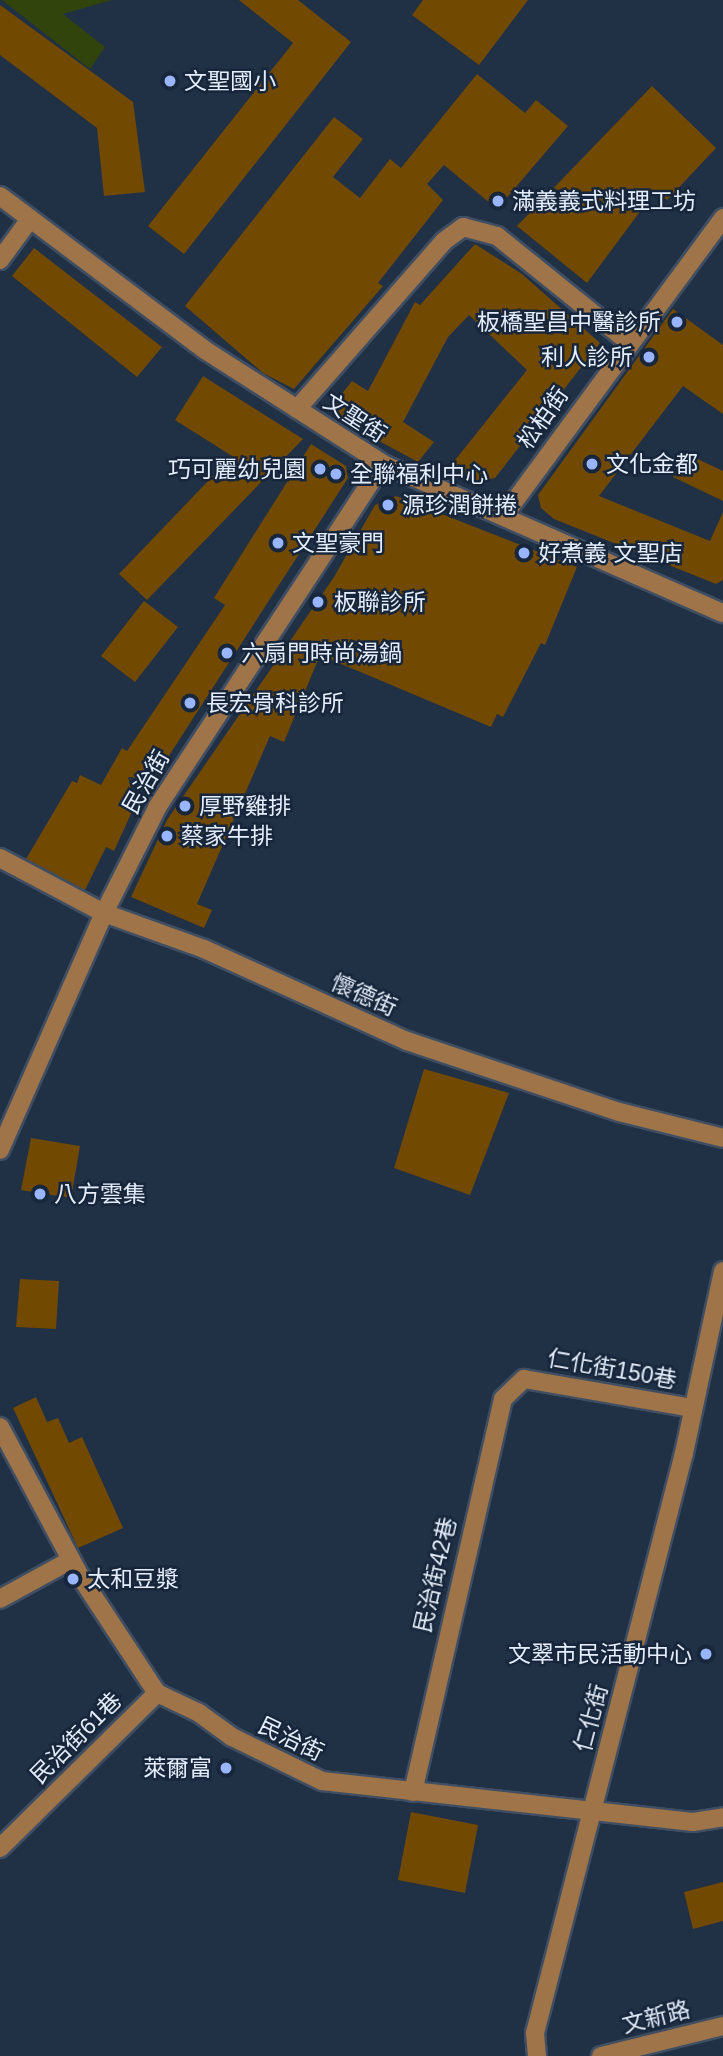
<!DOCTYPE html>
<html>
<head>
<meta charset="utf-8">
<style>
  body { margin:0 }
  #map { position:relative; width:723px; height:2056px; overflow:hidden; background:#203045; font-family:Arial,"Noto Sans TC",sans-serif }
  div>[style] { position:absolute }
  [style*='--x'] { left:calc(var(--x)*1px); top:calc(var(--y)*1px); width:calc(var(--w)*1px); rotate:calc(var(--a)*1deg) }
  .green>* { inset:0; background:#30440c }
  .building>* { inset:0; background:#714900 }
  .roads { filter:drop-shadow(2px 0 #3f4e62) drop-shadow(-2px 0 #3f4e62) drop-shadow(0 2px #3f4e62) drop-shadow(0 -2px #3f4e62) }
  .minor>* { height:18px; margin:-9px; padding:0 9px; transform-origin:9px; border-radius:9px; background:#9f7449 }
  .dots>* { width:19px; height:19px; translate:-50% -50%; box-sizing:border-box; border:4px solid #17263a; border-radius:50% }
  span { translate:-50% -50%; white-space:nowrap; text-align:center; line-height:1.15; -webkit-text-stroke:5px #17263a; paint-order:stroke }
  .poi-label { font-size:23px; color:#e3edfb }
  .left { translate:0 -50%; text-align:left }
  .right { translate:-100% -50%; text-align:right }
  .street-label { font-size:23px; color:#e3edfb }
</style>
</head>
<body>
<div id="map">
  <div class="green">
    <i style="clip-path:polygon(2px 0,112px 0,63px 14px,105px 47px,90px 69px)"></i>
  </div>
  <div class="building">
    <i style="clip-path:polygon(239px 0,298px 0,351px 42px,184px 254px,148px 226px,293px 43px)"></i>
    <i style="clip-path:polygon(423px 0,528px 0,479px 65px,412px 15px)"></i>
    <i style="clip-path:polygon(0 5px,133px 102px,145px 192px,104px 196px,97px 128px,0 55px)"></i>
    <i style="clip-path:polygon(477px 74px,525px 113px,536px 100px,568px 126px,497px 209px,444px 165px,427px 184px,443px 200px,378px 283px,383px 286px,294px 389px,263px 373px,185px 306px,334px 117px,363px 139px,333px 177px,360px 198px,390px 159px,401px 168px)"></i>
    <i style="clip-path:polygon(652px 86px,716px 148px,667px 200px,656px 190px,587px 283px,517px 226px)"></i>
    <i style="clip-path:polygon(475px 244px,522px 274px,600px 343px,495px 478px,476px 482px,452px 464px,527px 370px,469px 315px,448px 337px,403px 422px,434px 442px,418px 462px,340px 420px,332px 406px,352px 381px,368px 391px,415px 302px,420px 305px)"></i>
    <i style="clip-path:polygon(34px 248px,162px 347px,137px 377px,12px 276px)"></i>
    <i style="clip-path:polygon(673px 309px,723px 345px,723px 414px,683px 386px,599px 496px,710px 541px,723px 512px,723px 580px,716px 584px,554px 519px,541px 508px,538px 495px)"></i>
    <i style="clip-path:polygon(203px 376px,303px 439px,147px 600px,119px 574px,232px 456px,175px 420px)"></i>
    <i style="clip-path:polygon(311px 444px,346px 466px,348px 478px,154px 779px,128px 777px,135px 805px,114px 851px,106px 847px,85px 890px,26px 859px,72px 781px,77px 783px,80px 775px,101px 785px,122px 748px,127px 751px,225px 605px,214px 598px)"></i>
    <i style="clip-path:polygon(685px 453px,723px 471px,723px 501px,673px 477px)"></i>
    <i style="clip-path:polygon(396px 496px,577px 567px,545px 645px,541px 643px,503px 717px,497px 714px,491px 727px,320px 655px,284px 742px,270px 736px,197px 904px,212px 910px,204px 928px,131px 897px,167px 820px,334px 577px,375px 505px)"></i>
    <i style="clip-path:polygon(144px 601px,178px 627px,135px 682px,101px 656px)"></i>
    <i style="clip-path:polygon(424px 1069px,509px 1093px,470px 1195px,394px 1168px)"></i>
    <i style="clip-path:polygon(31px 1138px,80px 1146px,71px 1198px,21px 1190px)"></i>
    <i style="clip-path:polygon(20px 1279px,59px 1281px,56px 1329px,16px 1327px)"></i>
    <i style="clip-path:polygon(36px 1397px,47px 1422px,58px 1418px,69px 1443px,82px 1437px,123px 1528px,78px 1548px,13px 1408px)"></i>
    <i style="clip-path:polygon(411px 1812px,478px 1825px,465px 1893px,398px 1880px)"></i>
    <i style="clip-path:polygon(723px 1882px,723px 1921px,693px 1929px,684px 1892px)"></i>
  </div>
  <div class="roads">
    <div class="minor">
      <i style="--x:0;--y:196;--w:256;--a:36.9"></i>
      <i style="--x:205;--y:350;--w:211;--a:32.6"></i>
      <i style="--x:383;--y:464;--w:371;--a:23.7"></i>
      <i style="--x:0;--y:260;--w:51;--a:-53.8"></i>
      <i style="--x:297;--y:409;--w:223;--a:-48.8"></i>
      <i style="--x:444;--y:241;--w:24;--a:-36"></i>
      <i style="--x:463;--y:227;--w:35;--a:15"></i>
      <i style="--x:497;--y:236;--w:167;--a:38.9"></i>
      <i style="--x:505;--y:514;--w:368;--a:-53.6"></i>
      <i style="--x:0;--y:858;--w:118;--a:27.9"></i>
      <i style="--x:104;--y:913;--w:106;--a:19.8"></i>
      <i style="--x:204;--y:949;--w:223;--a:24.4"></i>
      <i style="--x:407;--y:1041;--w:224;--a:18.5"></i>
      <i style="--x:619;--y:1112;--w:107;--a:14"></i>
      <i style="--x:0;--y:1150;--w:259;--a:-66.3"></i>
      <i style="--x:104;--y:913;--w:120;--a:-63.2"></i>
      <i style="--x:158;--y:806;--w:409;--a:-56.7"></i>
      <i style="--x:0;--y:1427;--w:169;--a:61.8"></i>
      <i style="--x:80;--y:1576;--w:140;--a:56.7"></i>
      <i style="--x:157;--y:1693;--w:47;--a:25.5"></i>
      <i style="--x:199;--y:1713;--w:41;--a:36"></i>
      <i style="--x:232;--y:1737;--w:100;--a:26.1"></i>
      <i style="--x:322;--y:1781;--w:373;--a:6.3"></i>
      <i style="--x:693;--y:1822;--w:30;--a:-9"></i>
      <i style="--x:0;--y:1599;--w:81;--a:-28.8"></i>
      <i style="--x:413;--y:1792;--w:403;--a:-77.1"></i>
      <i style="--x:503;--y:1399;--w:29;--a:-44"></i>
      <i style="--x:524;--y:1379;--w:170;--a:9.8"></i>
      <i style="--x:0;--y:1848;--w:221;--a:-44.6"></i>
      <i style="--x:537;--y:2056;--w:23;--a:-95"></i>
      <i style="--x:535;--y:2033;--w:599;--a:-75.59"></i>
      <i style="--x:684;--y:1453;--w:186;--a:-77.9"></i>
      <i style="--x:601;--y:2056;--w:126;--a:-13.8"></i>
    </div>
  </div>
  <div class="dots">
    <i style="left:170px;top:81px;background:#99b5fd"></i>
    <i style="left:498px;top:201px;background:#99b5fd"></i>
    <i style="left:677px;top:322px;background:#99b5fd"></i>
    <i style="left:649px;top:357px;background:#99b5fd"></i>
    <i style="left:592px;top:464px;background:#99b5fd"></i>
    <i style="left:320px;top:469px;background:#99b5fd"></i>
    <i style="left:336px;top:474px;background:#99b5fd"></i>
    <i style="left:388px;top:505px;background:#99b5fd"></i>
    <i style="left:278px;top:543px;background:#99b5fd"></i>
    <i style="left:524px;top:553px;background:#99b5fd"></i>
    <i style="left:318px;top:602px;background:#99b5fd"></i>
    <i style="left:227px;top:653px;background:#99b5fd"></i>
    <i style="left:190px;top:703px;background:#99b5fd"></i>
    <i style="left:185px;top:806px;background:#99b5fd"></i>
    <i style="left:167px;top:836px;background:#99b5fd"></i>
    <i style="left:40px;top:1194px;background:#99b5fd"></i>
    <i style="left:73px;top:1579px;background:#99b5fd"></i>
    <i style="left:706px;top:1654px;background:#99b5fd"></i>
    <i style="left:226px;top:1768px;background:#99b5fd"></i>
  </div>
  <div class="poi-label">
    <span class="left" style="left:184px;top:81px">文聖國小</span>
    <span class="left" style="left:512px;top:201px">滿義義式料理工坊</span>
    <span class="right" style="left:661px;top:322px">板橋聖昌中醫診所</span>
    <span class="right" style="left:633px;top:357px">利人診所</span>
    <span class="left" style="left:606px;top:464px">文化金都</span>
    <span class="right" style="left:306px;top:469px">巧可麗幼兒園</span>
    <span class="left" style="left:350px;top:474px">全聯福利中心</span>
    <span class="left" style="left:402px;top:505px">源珍潤餅捲</span>
    <span class="left" style="left:292px;top:543px">文聖豪門</span>
    <span class="left" style="left:538px;top:553px">好煮義 文聖店</span>
    <span class="left" style="left:334px;top:602px">板聯診所</span>
    <span class="left" style="left:241px;top:653px">六扇門時尚湯鍋</span>
    <span class="left" style="left:206px;top:703px">長宏骨科診所</span>
    <span class="left" style="left:199px;top:806px">厚野雞排</span>
    <span class="left" style="left:181px;top:836px">蔡家牛排</span>
    <span class="left" style="left:54px;top:1194px">八方雲集</span>
    <span class="left" style="left:87px;top:1579px">太和豆漿</span>
    <span class="right" style="left:692px;top:1654px">文翠市民活動中心</span>
    <span class="right" style="left:212px;top:1768px">萊爾富</span>
  </div>
  <div class="street-label">
    <span style="left:355px;top:418px;rotate:33deg">文聖街</span>
    <span style="left:543px;top:418px;rotate:-55deg">松柏街</span>
    <span style="left:146px;top:782px;rotate:-60deg">民治街</span>
    <span style="left:364px;top:995px;rotate:24deg">懷德街</span>
    <span style="left:612px;top:1369px;rotate:10deg">仁化街150巷</span>
    <span style="left:435px;top:1575px;rotate:-77deg">民治街42巷</span>
    <span style="left:591px;top:1718px;rotate:-75deg">仁化街</span>
    <span style="left:76px;top:1738px;rotate:-45deg">民治街61巷</span>
    <span style="left:291px;top:1739px;rotate:26deg">民治街</span>
    <span style="left:656px;top:2017px;rotate:-14deg">文新路</span>
  </div>
</div>
</body>
</html>
